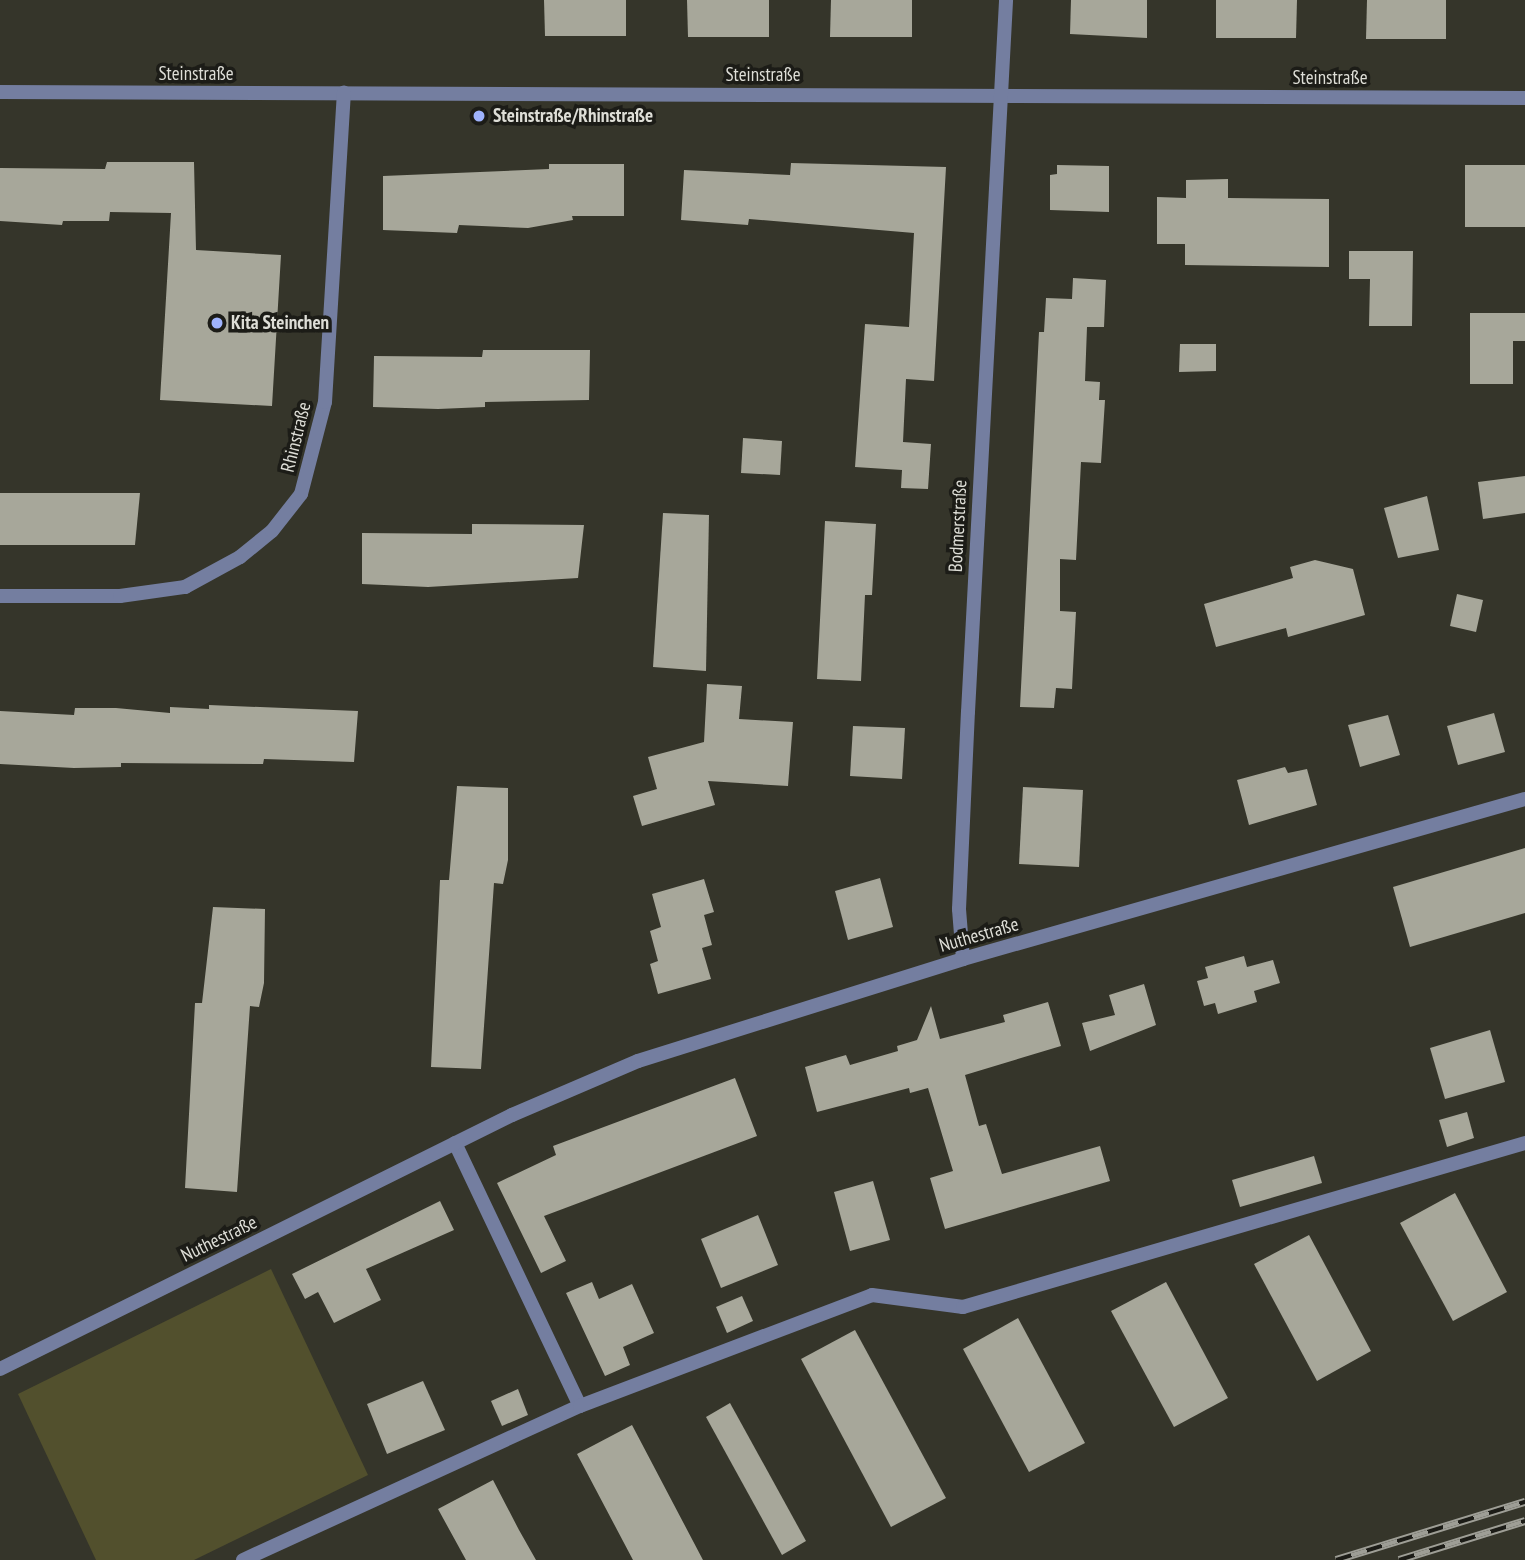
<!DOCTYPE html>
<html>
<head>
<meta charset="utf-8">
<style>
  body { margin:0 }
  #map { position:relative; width:1525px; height:1560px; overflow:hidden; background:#35352a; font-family:"PT Sans Narrow",sans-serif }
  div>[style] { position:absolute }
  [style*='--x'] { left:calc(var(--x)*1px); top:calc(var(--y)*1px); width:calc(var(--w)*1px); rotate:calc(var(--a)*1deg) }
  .green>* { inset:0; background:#52502d }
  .building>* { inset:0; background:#a7a79a }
  .street>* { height:14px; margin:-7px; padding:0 7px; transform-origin:7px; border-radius:7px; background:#747ea0 }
  .rail>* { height:8px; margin-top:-4px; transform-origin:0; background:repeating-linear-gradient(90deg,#1c1c17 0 16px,#9e9e96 0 32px); box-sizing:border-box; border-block:2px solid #9e9e96 }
  .dots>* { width:19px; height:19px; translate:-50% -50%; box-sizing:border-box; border:4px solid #1c1c17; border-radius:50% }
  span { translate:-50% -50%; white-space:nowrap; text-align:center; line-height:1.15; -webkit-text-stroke:7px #1c1c17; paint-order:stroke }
  .street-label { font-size:19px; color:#deded7 }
  .poi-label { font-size:19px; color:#deded7; font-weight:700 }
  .left { translate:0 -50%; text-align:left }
</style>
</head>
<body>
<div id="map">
  <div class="green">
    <i style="clip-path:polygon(271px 1269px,368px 1475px,194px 1560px,96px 1560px,18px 1394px)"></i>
  </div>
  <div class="building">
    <i style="clip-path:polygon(544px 0,626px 0,626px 36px,545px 36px)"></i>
    <i style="clip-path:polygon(687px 0,769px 0,769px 37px,688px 37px)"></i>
    <i style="clip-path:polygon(831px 0,912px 0,912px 37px,830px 37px)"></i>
    <i style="clip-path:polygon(1071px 0,1147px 0,1147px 38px,1070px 34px)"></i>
    <i style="clip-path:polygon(1216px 0,1297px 0,1296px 38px,1216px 38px)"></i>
    <i style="clip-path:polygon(1367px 0,1446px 0,1446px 39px,1366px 39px)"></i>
    <i style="clip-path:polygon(107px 162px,194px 162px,196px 250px,281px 255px,272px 406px,160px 400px,171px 213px,110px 212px,109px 221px,63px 221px,62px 225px,0 221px,0 168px,105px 169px)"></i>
    <i style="clip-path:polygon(791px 163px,946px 167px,934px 381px,906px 379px,903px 442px,931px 444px,928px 489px,901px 488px,902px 470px,855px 467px,865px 324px,909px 327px,914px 233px,749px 219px,748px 225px,681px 220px,684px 170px,790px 175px)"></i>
    <i style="clip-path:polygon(549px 164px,624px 164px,624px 216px,572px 216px,573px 220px,528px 228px,459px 225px,457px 233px,383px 230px,383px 176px,549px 169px)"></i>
    <i style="clip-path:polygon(1057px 165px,1109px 166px,1109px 212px,1050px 210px,1050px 175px,1057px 174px)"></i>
    <i style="clip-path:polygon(1465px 165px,1525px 165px,1525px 227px,1465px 227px)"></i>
    <i style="clip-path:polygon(1228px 179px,1228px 198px,1329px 199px,1329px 267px,1185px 265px,1185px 244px,1157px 244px,1157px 197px,1186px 198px,1186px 180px)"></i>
    <i style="clip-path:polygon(1349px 251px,1413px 251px,1412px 326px,1369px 326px,1370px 279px,1349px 279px)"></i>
    <i style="clip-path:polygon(1073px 278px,1106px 280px,1104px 327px,1087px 327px,1085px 381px,1100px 382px,1099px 400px,1105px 400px,1101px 463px,1081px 462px,1076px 560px,1060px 559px,1060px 611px,1076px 612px,1072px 689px,1056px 688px,1054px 708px,1020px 707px,1039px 332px,1044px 332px,1046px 298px,1072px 299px)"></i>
    <i style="clip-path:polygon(1470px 313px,1525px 313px,1525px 341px,1513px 341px,1513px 384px,1470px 384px)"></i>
    <i style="clip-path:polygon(1180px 344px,1216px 344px,1216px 371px,1179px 372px)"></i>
    <i style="clip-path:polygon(483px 350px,590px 350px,589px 400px,485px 402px,485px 407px,438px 409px,373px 407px,374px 356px,482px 357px)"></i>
    <i style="clip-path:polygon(743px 438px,782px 441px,780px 475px,741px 473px)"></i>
    <i style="clip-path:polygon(1525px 476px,1525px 513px,1483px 519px,1478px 482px)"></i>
    <i style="clip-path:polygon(0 493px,140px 493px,135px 545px,0 545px)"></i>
    <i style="clip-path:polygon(1427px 496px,1439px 550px,1398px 558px,1384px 508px)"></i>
    <i style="clip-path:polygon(663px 513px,709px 515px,706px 671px,653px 667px)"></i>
    <i style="clip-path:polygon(825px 521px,876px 524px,872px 595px,865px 595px,861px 681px,817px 679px)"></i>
    <i style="clip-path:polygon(472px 524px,584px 525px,578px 578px,428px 587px,362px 584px,362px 533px,472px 534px)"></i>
    <i style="clip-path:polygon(1315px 560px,1353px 569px,1365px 615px,1288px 637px,1286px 628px,1216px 647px,1204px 604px,1293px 578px,1290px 567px)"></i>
    <i style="clip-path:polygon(1457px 594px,1483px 600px,1476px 632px,1450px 626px)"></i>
    <i style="clip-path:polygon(707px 684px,742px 686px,739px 719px,793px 722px,788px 786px,708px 781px,715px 805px,642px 826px,633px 796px,657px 789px,648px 757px,704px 742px)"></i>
    <i style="clip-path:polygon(209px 705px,358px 711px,354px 762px,264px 759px,263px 764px,121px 763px,121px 767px,74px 768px,0 764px,0 711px,74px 715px,75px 708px,116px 708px,170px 713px,170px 707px,209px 709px)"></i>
    <i style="clip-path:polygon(1494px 713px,1505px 752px,1458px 765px,1447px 726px)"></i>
    <i style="clip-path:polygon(1388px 715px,1400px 755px,1360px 767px,1348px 725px)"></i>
    <i style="clip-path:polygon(853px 726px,905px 728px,902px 779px,850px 776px)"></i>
    <i style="clip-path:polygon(1285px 767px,1288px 773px,1307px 769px,1317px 805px,1249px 825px,1237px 780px)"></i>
    <i style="clip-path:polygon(457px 786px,508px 788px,508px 860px,503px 884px,494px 883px,481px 1069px,431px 1067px,440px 880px,449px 880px)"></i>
    <i style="clip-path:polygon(1023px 787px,1083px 790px,1079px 867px,1019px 864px)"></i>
    <i style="clip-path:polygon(1525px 848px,1525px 913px,1410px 947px,1393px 887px)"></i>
    <i style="clip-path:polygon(880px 878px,893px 927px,848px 940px,835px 891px)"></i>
    <i style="clip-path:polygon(704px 879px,714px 912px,704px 915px,712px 945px,702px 948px,711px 979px,658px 994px,650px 964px,658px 961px,650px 931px,661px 927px,652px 894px)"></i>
    <i style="clip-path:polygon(213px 907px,265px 909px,264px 983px,259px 1007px,250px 1006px,237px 1192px,185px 1188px,195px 1003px,202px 1003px)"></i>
    <i style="clip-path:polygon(1244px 956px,1247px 967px,1273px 960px,1280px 983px,1254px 991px,1257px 1002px,1218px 1014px,1215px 1003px,1204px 1006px,1197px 981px,1208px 978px,1205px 967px)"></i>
    <i style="clip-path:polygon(1144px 984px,1156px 1025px,1090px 1051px,1082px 1023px,1115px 1015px,1109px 995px)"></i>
    <i style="clip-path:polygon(1048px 1002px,1061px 1046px,965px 1075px,979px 1126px,986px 1124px,1002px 1174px,1100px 1146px,1110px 1181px,945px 1229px,930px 1178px,953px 1171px,928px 1088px,910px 1093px,909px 1088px,817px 1112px,805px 1067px,846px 1055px,850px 1065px,898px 1051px,897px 1046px,917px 1040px,931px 1006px,940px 1039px,1005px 1022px,1003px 1015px)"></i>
    <i style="clip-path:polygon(1490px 1030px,1505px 1082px,1445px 1099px,1430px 1048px)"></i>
    <i style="clip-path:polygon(735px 1078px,757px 1136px,544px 1216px,566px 1261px,541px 1273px,497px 1183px,556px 1155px,553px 1146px)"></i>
    <i style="clip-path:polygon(1467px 1112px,1474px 1138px,1447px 1147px,1439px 1120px)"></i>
    <i style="clip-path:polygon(1314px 1156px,1322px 1183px,1240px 1207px,1232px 1180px)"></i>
    <i style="clip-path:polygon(873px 1181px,890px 1240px,850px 1251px,834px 1192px)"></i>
    <i style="clip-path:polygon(1455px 1193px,1507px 1292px,1453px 1321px,1400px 1223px)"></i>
    <i style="clip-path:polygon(440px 1201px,454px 1230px,366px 1269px,381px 1300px,334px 1323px,318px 1292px,305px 1299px,292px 1274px)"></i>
    <i style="clip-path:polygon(758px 1215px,778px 1265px,721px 1288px,701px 1239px)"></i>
    <i style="clip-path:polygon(1309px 1235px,1371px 1351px,1317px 1381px,1254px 1264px)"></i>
    <i style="clip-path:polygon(592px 1282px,599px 1299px,632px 1284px,654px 1333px,623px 1347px,630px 1365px,605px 1376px,566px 1293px)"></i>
    <i style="clip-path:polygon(1166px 1282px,1228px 1398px,1174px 1427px,1111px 1311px)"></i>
    <i style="clip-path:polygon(742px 1296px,753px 1321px,727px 1333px,716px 1307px)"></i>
    <i style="clip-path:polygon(1018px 1318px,1085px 1443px,1029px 1472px,963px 1349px)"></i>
    <i style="clip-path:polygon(855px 1330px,946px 1498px,891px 1527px,801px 1359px)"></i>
    <i style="clip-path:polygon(423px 1381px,445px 1430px,387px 1454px,367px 1404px)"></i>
    <i style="clip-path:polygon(518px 1389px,528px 1415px,502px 1426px,491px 1401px)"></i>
    <i style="clip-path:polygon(730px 1403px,806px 1541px,782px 1555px,706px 1417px)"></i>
    <i style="clip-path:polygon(632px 1425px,663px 1484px,703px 1560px,633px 1560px,577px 1454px)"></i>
    <i style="clip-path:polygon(493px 1480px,519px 1530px,536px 1560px,466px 1560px,438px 1509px)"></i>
  </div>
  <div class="street">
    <i style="--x:0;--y:92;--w:1525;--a:0.23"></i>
    <i style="--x:0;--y:596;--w:120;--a:0"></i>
    <i style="--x:120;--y:596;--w:66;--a:-7.9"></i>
    <i style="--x:185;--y:587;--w:63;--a:-28.6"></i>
    <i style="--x:240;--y:557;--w:41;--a:-39.1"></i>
    <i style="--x:272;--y:531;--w:47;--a:-51.9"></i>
    <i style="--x:301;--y:494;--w:95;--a:-75.4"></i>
    <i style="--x:325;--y:402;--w:310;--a:-86.5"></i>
    <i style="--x:963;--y:959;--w:50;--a:-94.6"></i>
    <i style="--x:959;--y:909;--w:197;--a:-87.4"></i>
    <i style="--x:968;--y:712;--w:713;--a:-86.94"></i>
    <i style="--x:455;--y:1143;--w:291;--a:64.6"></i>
    <i style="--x:0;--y:1369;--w:572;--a:-26.39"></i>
    <i style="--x:512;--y:1115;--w:137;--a:-23.2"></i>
    <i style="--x:638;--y:1061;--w:341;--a:-17.4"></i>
    <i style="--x:963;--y:959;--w:584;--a:-15.89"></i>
    <i style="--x:243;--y:1560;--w:371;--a:-24.6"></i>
    <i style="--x:580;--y:1406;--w:312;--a:-20.8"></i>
    <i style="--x:872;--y:1295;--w:92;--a:7.5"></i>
    <i style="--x:963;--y:1307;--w:585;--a:-16.27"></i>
  </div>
  <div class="rail">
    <i style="--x:1336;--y:1560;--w:198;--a:-17.1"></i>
    <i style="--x:1399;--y:1560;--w:132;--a:-17.2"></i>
  </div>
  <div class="dots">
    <i style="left:479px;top:116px;background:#9fb3fd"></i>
    <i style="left:217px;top:323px;background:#9fb3fd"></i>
  </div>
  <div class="street-label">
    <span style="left:196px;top:74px">Steinstraße</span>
    <span style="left:763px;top:75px">Steinstraße</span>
    <span style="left:1330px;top:78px">Steinstraße</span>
    <span style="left:296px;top:437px;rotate:-76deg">Rhinstraße</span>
    <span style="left:958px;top:526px;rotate:-87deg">Bodmerstraße</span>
    <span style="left:979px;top:935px;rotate:-16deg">Nuthestraße</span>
    <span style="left:219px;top:1239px;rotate:-26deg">Nuthestraße</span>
  </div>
  <div class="poi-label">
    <span class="left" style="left:493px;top:116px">Steinstraße/Rhinstraße</span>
    <span class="left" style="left:231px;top:323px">Kita Steinchen</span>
  </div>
</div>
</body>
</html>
